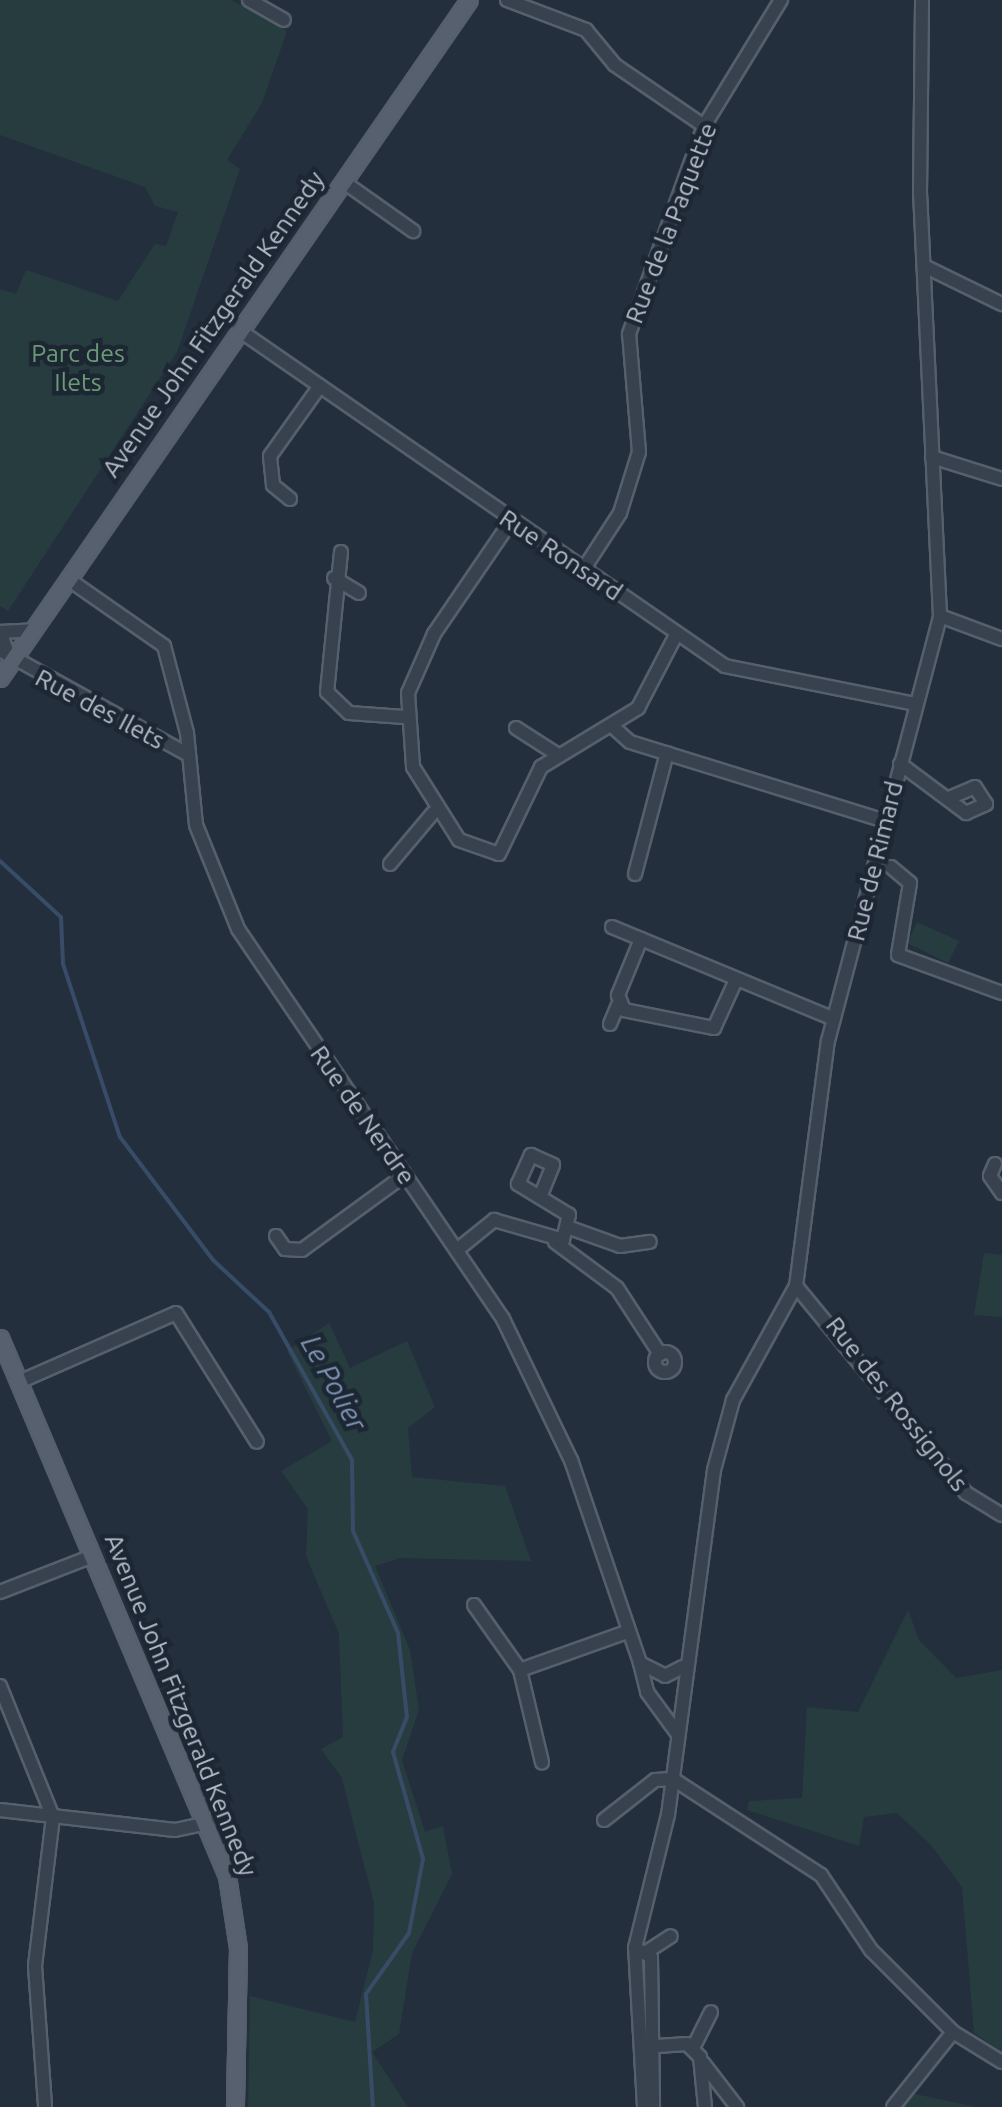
<!DOCTYPE html>
<html>
<head>
<meta charset="utf-8">
<style>
  body { margin:0 }
  #map { position:relative; width:1002px; height:2107px; overflow:hidden; background:#242f3e; font-family:Ubuntu,sans-serif }
  div>[style] { position:absolute }
  [style*='--x'] { left:calc(var(--x)*1px); top:calc(var(--y)*1px); width:calc(var(--w)*1px); rotate:calc(var(--a)*1deg) }
  .green>* { inset:0; background:#263c3f }
  .stream>* { height:4px; margin:-2px; padding:0 2px; transform-origin:2px; border-radius:2px; background:#394c67 }
  .roads { filter:drop-shadow(2px 0 #565f6c) drop-shadow(-2px 0 #565f6c) drop-shadow(0 2px #565f6c) drop-shadow(0 -2px #565f6c) }
  .minor>* { height:12px; margin:-6px; padding:0 6px; transform-origin:6px; border-radius:6px; background:#38414e }
  .minor>.ring { margin:-6px; padding:0; box-sizing:content-box; background:none; border:12px solid #38414e; border-radius:50% }
  .major>* { height:15px; margin:-7.5px; padding:0 7.5px; transform-origin:7.5px; border-radius:7.5px; background:#56606e }
  span { translate:-50% -50%; white-space:nowrap; text-align:center; line-height:1.15; -webkit-text-stroke:9px #1d2633; paint-order:stroke }
  .street-label { font-size:25px; color:#b4bcc9 }
  .park-label { font-size:25px; color:#6b9a76 }
  .water-label { font-size:28px; color:#7c92b1; font-style:italic }
</style>
</head>
<body>
<div id="map">
  <div class="green">
    <i style="clip-path:polygon(0 0,231px 0,287px 31px,262px 103px,227px 160px,240px 169px,177px 352px,8px 611px,0 606px,0 289px,16px 294px,26px 270px,118px 301px,155px 244px,166px 246px,178px 212px,155px 206px,145px 187px,0 135px)"></i>
    <i style="clip-path:polygon(917px 922px,959px 941px,948px 963px,907px 943px)"></i>
    <i style="clip-path:polygon(984px 1253px,1002px 1255px,1002px 1317px,974px 1315px)"></i>
    <i style="clip-path:polygon(329px 1323px,350px 1368px,407px 1341px,435px 1407px,408px 1428px,412px 1477px,505px 1486px,531px 1561px,400px 1558px,375px 1566px,410px 1650px,419px 1710px,402px 1760px,425px 1832px,443px 1826px,452px 1874px,412px 1953px,399px 2034px,372px 2052px,408px 2107px,248px 2107px,250px 1996px,355px 2022px,373px 1950px,374px 1903px,356px 1834px,342px 1778px,321px 1749px,343px 1737px,339px 1634px,306px 1556px,308px 1509px,281px 1471px,332px 1441px,287px 1351px)"></i>
    <i style="clip-path:polygon(908px 1610px,919px 1640px,956px 1678px,1002px 1670px,1002px 2052px,974px 2033px,962px 1887px,931px 1845px,897px 1813px,864px 1817px,859px 1846px,747px 1810px,749px 1801px,802px 1798px,807px 1707px,858px 1712px)"></i>
    <i style="clip-path:polygon(915px 2094px,976px 2107px,903px 2107px)"></i>
  </div>
  <div class="stream">
    <i style="--x:0;--y:861;--w:83;--a:42.6"></i>
    <i style="--x:61;--y:917;--w:47;--a:87.6"></i>
    <i style="--x:63;--y:964;--w:182;--a:71.8"></i>
    <i style="--x:120;--y:1137;--w:154;--a:52.9"></i>
    <i style="--x:213;--y:1260;--w:76;--a:42.9"></i>
    <i style="--x:269;--y:1312;--w:170;--a:60.7"></i>
    <i style="--x:352;--y:1460;--w:71;--a:89.2"></i>
    <i style="--x:353;--y:1531;--w:111;--a:66.2"></i>
    <i style="--x:398;--y:1633;--w:84;--a:83.9"></i>
    <i style="--x:407;--y:1717;--w:38;--a:112"></i>
    <i style="--x:393;--y:1752;--w:111;--a:74.3"></i>
    <i style="--x:423;--y:1859;--w:75;--a:100.7"></i>
    <i style="--x:409;--y:1933;--w:75;--a:125.2"></i>
    <i style="--x:366;--y:1994;--w:113;--a:86.5"></i>
  </div>
  <div class="roads">
    <div class="minor">
      <i style="--x:249;--y:0;--w:40;--a:29.7"></i>
      <i style="--x:507;--y:0;--w:85;--a:20.8"></i>
      <i style="--x:586;--y:30;--w:45;--a:50.4"></i>
      <i style="--x:615;--y:65;--w:108;--a:34.4"></i>
      <i style="--x:344;--y:182;--w:85;--a:35.4"></i>
      <i style="--x:924;--y:266;--w:87;--a:26"></i>
      <i style="--x:239;--y:330;--w:591;--a:34.66"></i>
      <i style="--x:725;--y:666;--w:194;--a:11.3"></i>
      <i style="--x:932;--y:457;--w:73;--a:17.4"></i>
      <i style="--x:290;--y:499;--w:22;--a:-141"></i>
      <i style="--x:273;--y:485;--w:29;--a:-96"></i>
      <i style="--x:270;--y:456;--w:86;--a:-54.5"></i>
      <i style="--x:511;--y:521;--w:137;--a:124.3"></i>
      <i style="--x:434;--y:634;--w:64;--a:113.8"></i>
      <i style="--x:408;--y:693;--w:74;--a:86.1"></i>
      <i style="--x:413;--y:767;--w:86;--a:57.8"></i>
      <i style="--x:459;--y:840;--w:42;--a:19.3"></i>
      <i style="--x:499;--y:854;--w:97;--a:-64.2"></i>
      <i style="--x:541;--y:767;--w:114;--a:-31.3"></i>
      <i style="--x:638;--y:708;--w:82;--a:-62.5"></i>
      <i style="--x:341;--y:552;--w:141;--a:95.7"></i>
      <i style="--x:327;--y:692;--w:30;--a:44"></i>
      <i style="--x:349;--y:713;--w:55;--a:4.2"></i>
      <i style="--x:583;--y:570;--w:68;--a:-57"></i>
      <i style="--x:620;--y:513;--w:64;--a:-72.7"></i>
      <i style="--x:639;--y:452;--w:118;--a:-94.8"></i>
      <i style="--x:629;--y:334;--w:221;--a:-70.2"></i>
      <i style="--x:704;--y:126;--w:148;--a:-58.6"></i>
      <i style="--x:334;--y:578;--w:29;--a:31"></i>
      <i style="--x:68;--y:579;--w:117;--a:34.9"></i>
      <i style="--x:164;--y:646;--w:90;--a:75.2"></i>
      <i style="--x:187;--y:733;--w:92;--a:84.4"></i>
      <i style="--x:196;--y:825;--w:112;--a:68"></i>
      <i style="--x:238;--y:929;--w:472;--a:55.8"></i>
      <i style="--x:503;--y:1319;--w:157;--a:64.3"></i>
      <i style="--x:571;--y:1460;--w:214;--a:71.2"></i>
      <i style="--x:640;--y:1663;--w:28;--a:27"></i>
      <i style="--x:665;--y:1676;--w:20;--a:-27"></i>
      <i style="--x:940;--y:616;--w:66;--a:20.4"></i>
      <i style="--x:0;--y:650;--w:216;--a:29.1"></i>
      <i style="--x:10;--y:659;--w:29;--a:-110"></i>
      <i style="--x:0;--y:632;--w:34;--a:-3"></i>
      <i style="--x:611;--y:725;--w:25;--a:42"></i>
      <i style="--x:630;--y:742;--w:267;--a:17.2"></i>
      <i style="--x:516;--y:728;--w:50;--a:32.7"></i>
      <i style="--x:900;--y:764;--w:9;--a:36"></i>
      <i style="--x:907;--y:769;--w:74;--a:36.7"></i>
      <i style="--x:966;--y:813;--w:22;--a:-24"></i>
      <i style="--x:986;--y:804;--w:20;--a:-123"></i>
      <i style="--x:975;--y:787;--w:30;--a:157"></i>
      <i style="--x:390;--y:864;--w:67;--a:-49.9"></i>
      <i style="--x:891;--y:867;--w:25;--a:40"></i>
      <i style="--x:910;--y:883;--w:73;--a:99.5"></i>
      <i style="--x:898;--y:955;--w:111;--a:20.1"></i>
      <i style="--x:635;--y:874;--w:125;--a:-75.2"></i>
      <i style="--x:612;--y:927;--w:240;--a:22.5"></i>
      <i style="--x:641;--y:939;--w:61;--a:112.3"></i>
      <i style="--x:618;--y:995;--w:16;--a:68"></i>
      <i style="--x:624;--y:1010;--w:92;--a:11.3"></i>
      <i style="--x:714;--y:1028;--w:53;--a:-65.4"></i>
      <i style="--x:610;--y:1024;--w:21;--a:-67"></i>
      <i style="--x:995;--y:1164;--w:13;--a:113"></i>
      <i style="--x:990;--y:1176;--w:21;--a:55"></i>
      <i style="--x:570;--y:1228;--w:53;--a:19.8"></i>
      <i style="--x:620;--y:1246;--w:30;--a:-8"></i>
      <i style="--x:276;--y:1236;--w:16;--a:55"></i>
      <i style="--x:285;--y:1249;--w:17;--a:3"></i>
      <i style="--x:302;--y:1250;--w:127;--a:-36.1"></i>
      <i style="--x:555;--y:1242;--w:77;--a:36.6"></i>
      <i style="--x:617;--y:1288;--w:79;--a:56.9"></i>
      <i style="--x:457;--y:1250;--w:48;--a:-39"></i>
      <i style="--x:494;--y:1220;--w:72;--a:16.2"></i>
      <i style="--x:563;--y:1240;--w:26;--a:-77"></i>
      <i style="--x:569;--y:1215;--w:60;--a:-148.7"></i>
      <i style="--x:518;--y:1184;--w:32;--a:-66"></i>
      <i style="--x:531;--y:1155;--w:24;--a:24"></i>
      <i style="--x:553;--y:1165;--w:35;--a:112"></i>
      <i style="--x:796;--y:1286;--w:268;--a:50.6"></i>
      <i style="--x:966;--y:1493;--w:42;--a:31.4"></i>
      <i class="ring" style="left:655px;top:1352px;width:8px;height:8px"></i>
      <i style="--x:19;--y:1382;--w:171;--a:-23.7"></i>
      <i style="--x:176;--y:1313;--w:152;--a:57.9"></i>
      <i style="--x:0;--y:1592;--w:100;--a:-21.2"></i>
      <i style="--x:474;--y:1605;--w:80;--a:54.7"></i>
      <i style="--x:520;--y:1670;--w:114;--a:-19.6"></i>
      <i style="--x:640;--y:1663;--w:30;--a:76"></i>
      <i style="--x:647;--y:1692;--w:51;--a:53.8"></i>
      <i style="--x:520;--y:1670;--w:95;--a:76.6"></i>
      <i style="--x:0;--y:1686;--w:141;--a:68"></i>
      <i style="--x:53;--y:1817;--w:150;--a:96.9"></i>
      <i style="--x:35;--y:1966;--w:141;--a:85.9"></i>
      <i style="--x:0;--y:1810;--w:176;--a:6.5"></i>
      <i style="--x:175;--y:1830;--w:33;--a:-12"></i>
      <i style="--x:604;--y:1820;--w:65;--a:-38.1"></i>
      <i style="--x:655;--y:1780;--w:18;--a:-3"></i>
      <i style="--x:673;--y:1779;--w:176;--a:33"></i>
      <i style="--x:821;--y:1875;--w:90;--a:56.3"></i>
      <i style="--x:871;--y:1950;--w:116;--a:45"></i>
      <i style="--x:953;--y:2032;--w:96;--a:128.7"></i>
      <i style="--x:635;--y:1948;--w:18;--a:29"></i>
      <i style="--x:651;--y:1957;--w:150;--a:89.2"></i>
      <i style="--x:648;--y:1951;--w:27;--a:-33"></i>
      <i style="--x:953;--y:2032;--w:57;--a:31.5"></i>
      <i style="--x:657;--y:2046;--w:30;--a:-4"></i>
      <i style="--x:687;--y:2044;--w:18;--a:45"></i>
      <i style="--x:700;--y:2057;--w:50;--a:84.3"></i>
      <i style="--x:693;--y:2048;--w:40;--a:-63.4"></i>
      <i style="--x:703;--y:2063;--w:56;--a:52.3"></i>
      <i style="--x:644;--y:2107;--w:159;--a:-93.2"></i>
      <i style="--x:635;--y:1948;--w:137;--a:-76.1"></i>
      <i style="--x:668;--y:1815;--w:348;--a:-82.4"></i>
      <i style="--x:714;--y:1470;--w:73;--a:-74.8"></i>
      <i style="--x:733;--y:1400;--w:130;--a:-61.1"></i>
      <i style="--x:796;--y:1286;--w:247;--a:-82.6"></i>
      <i style="--x:828;--y:1041;--w:440;--a:-75.2"></i>
      <i style="--x:940;--y:616;--w:422;--a:-92.7"></i>
      <i style="--x:920;--y:194;--w:194;--a:-89.4"></i>
    </div>
    <div class="major">
      <i style="--x:0;--y:678;--w:824;--a:-55.33"></i>
      <i style="--x:0;--y:1338;--w:584;--a:67.12"></i>
      <i style="--x:227;--y:1876;--w:73;--a:81.3"></i>
      <i style="--x:238;--y:1948;--w:159;--a:91.1"></i>
    </div>
  </div>
  <div class="street-label">
    <span style="left:671px;top:223px;rotate:-69deg">Rue de la Paquette</span>
    <span style="left:213px;top:324px;rotate:-55deg">Avenue John Fitzgerald Kennedy</span>
    <span style="left:561px;top:555px;rotate:34deg">Rue Ronsard</span>
    <span style="left:100px;top:709px;rotate:28deg">Rue des Ilets</span>
    <span style="left:875px;top:861px;rotate:-76deg">Rue de Rimard</span>
    <span style="left:363px;top:1115px;rotate:55deg">Rue de Nerdre</span>
    <span style="left:897px;top:1404px;rotate:52deg">Rue des Rossignols</span>
    <span style="left:181px;top:1705px;rotate:68deg">Avenue John Fitzgerald Kennedy</span>
  </div>
  <div class="park-label">
    <span style="left:78px;top:368px">Parc des<br>Ilets</span>
  </div>
  <div class="water-label">
    <span style="left:334px;top:1383px;rotate:61deg">Le Polier</span>
  </div>
</div>
</body>
</html>
